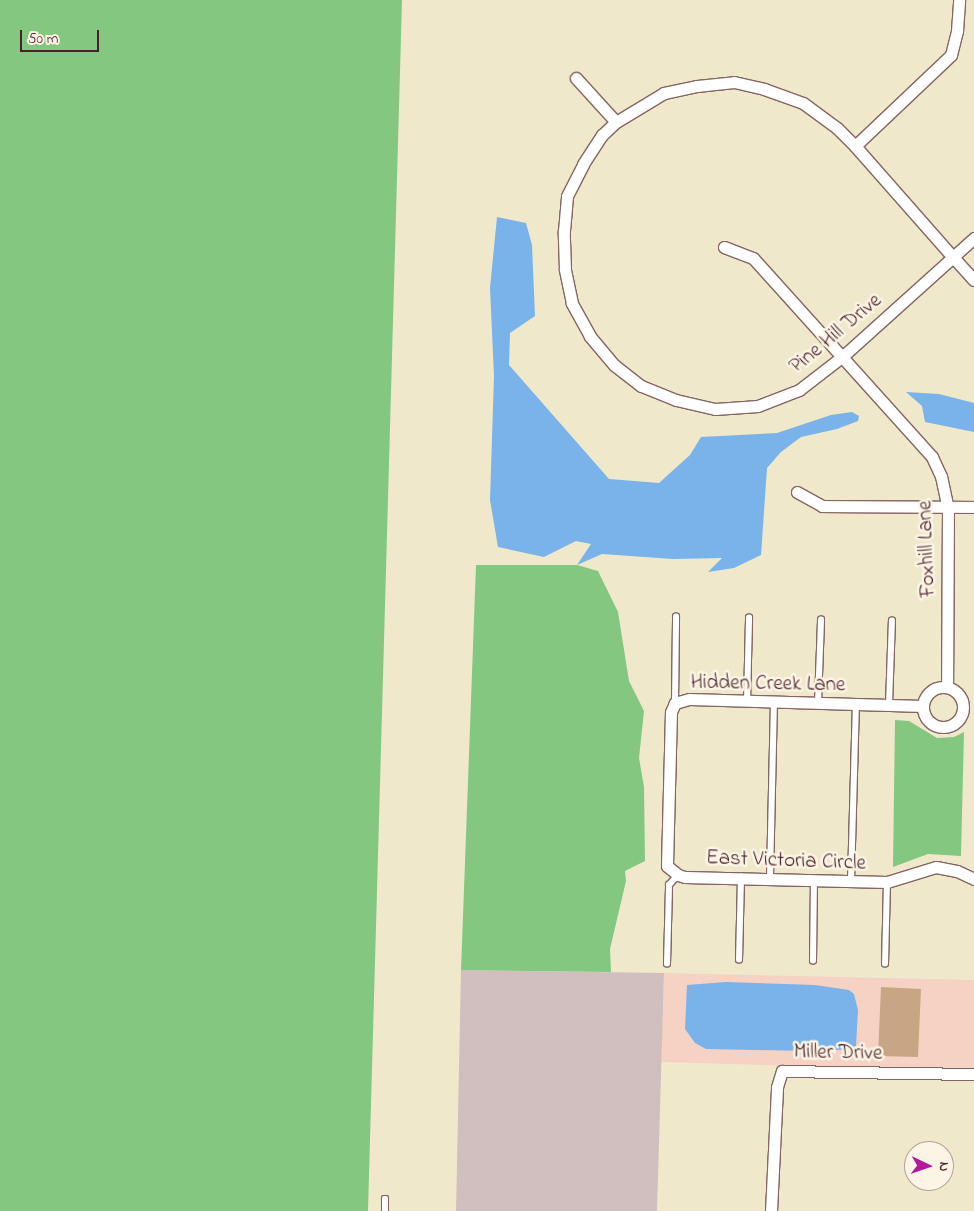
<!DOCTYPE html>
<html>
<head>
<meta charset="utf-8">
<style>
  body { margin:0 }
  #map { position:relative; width:974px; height:1211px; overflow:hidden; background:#f0e8cb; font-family:"Indie Flower",sans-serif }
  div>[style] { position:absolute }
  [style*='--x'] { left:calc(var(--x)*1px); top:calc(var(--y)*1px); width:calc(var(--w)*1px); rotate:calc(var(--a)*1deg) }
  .built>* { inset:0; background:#f6d2c5 }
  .industrial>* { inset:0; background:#d1bfbf }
  .green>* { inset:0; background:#83c781 }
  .water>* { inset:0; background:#7ab2ea }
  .building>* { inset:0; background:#c9a683 }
  .roads { filter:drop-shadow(1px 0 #846563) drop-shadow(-1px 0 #846563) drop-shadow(0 1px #846563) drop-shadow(0 -1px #846563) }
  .service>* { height:5.5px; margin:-2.75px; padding:0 2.75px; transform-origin:2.75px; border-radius:2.75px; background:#fff }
  .minor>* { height:11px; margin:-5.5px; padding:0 5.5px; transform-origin:5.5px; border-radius:5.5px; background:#fff }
  .minor>.ring { margin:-5.5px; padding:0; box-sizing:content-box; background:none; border:11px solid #fff; border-radius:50% }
  span { translate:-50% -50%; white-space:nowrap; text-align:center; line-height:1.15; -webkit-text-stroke:5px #fcf5e5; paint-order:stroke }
  .street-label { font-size:21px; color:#4a1f2b }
  .north { position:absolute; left:904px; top:1141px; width:50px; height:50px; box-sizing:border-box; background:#fcf5e5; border:1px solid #b59f9b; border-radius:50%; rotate:93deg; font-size:14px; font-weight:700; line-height:20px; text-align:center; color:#4a1f2b }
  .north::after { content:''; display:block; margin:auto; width:18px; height:22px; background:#b5179e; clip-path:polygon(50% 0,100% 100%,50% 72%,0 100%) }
  .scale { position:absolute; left:20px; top:30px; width:79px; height:22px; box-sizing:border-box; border:2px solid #4a1f2b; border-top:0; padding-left:6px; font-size:15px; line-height:18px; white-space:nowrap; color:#4a1f2b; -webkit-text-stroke:4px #fcf5e5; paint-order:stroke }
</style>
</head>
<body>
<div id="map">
  <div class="built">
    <i style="clip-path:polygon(664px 973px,974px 980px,974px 1071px,661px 1062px)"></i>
  </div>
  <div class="industrial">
    <i style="clip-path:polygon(461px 970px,664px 973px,657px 1211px,456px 1211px)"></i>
  </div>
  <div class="green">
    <i style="clip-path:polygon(0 0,402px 0,368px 1211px,0 1211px)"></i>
    <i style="clip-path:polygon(476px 565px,577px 565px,598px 571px,618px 612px,629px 681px,644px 711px,639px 758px,644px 787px,645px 861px,625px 871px,626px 881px,610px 949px,611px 972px,461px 970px)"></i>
    <i style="clip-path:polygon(895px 720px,909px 721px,937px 738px,954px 737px,964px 732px,961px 856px,928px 854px,893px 867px)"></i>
  </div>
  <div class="water">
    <i style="clip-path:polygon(497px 217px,526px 223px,532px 245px,535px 316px,510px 333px,509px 365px,609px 479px,659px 483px,690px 455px,701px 437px,777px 433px,831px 415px,852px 412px,859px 416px,858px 421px,837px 429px,801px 437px,781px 452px,767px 468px,761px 555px,734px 568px,708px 572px,722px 558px,673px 559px,602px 554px,577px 565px,591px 544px,576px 541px,544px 557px,498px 547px,490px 500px,494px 376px,490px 288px)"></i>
    <i style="clip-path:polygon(906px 392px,939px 394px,974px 403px,974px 432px,925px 422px,922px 406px)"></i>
    <i style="clip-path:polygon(726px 982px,815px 985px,849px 990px,854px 994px,858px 1010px,856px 1046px,850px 1049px,836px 1050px,816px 1046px,806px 1051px,706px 1049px,695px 1043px,685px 1029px,687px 985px)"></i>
  </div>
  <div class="building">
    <i style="clip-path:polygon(881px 987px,921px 989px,918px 1057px,878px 1056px)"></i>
  </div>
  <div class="roads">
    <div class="service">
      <i style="--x:747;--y:702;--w:84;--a:-88.6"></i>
      <i style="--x:675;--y:703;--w:86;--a:-89.3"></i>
      <i style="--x:818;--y:703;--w:83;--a:-87.9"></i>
      <i style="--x:889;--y:705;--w:84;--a:-88"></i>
      <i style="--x:770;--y:877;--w:175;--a:-88.7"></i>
      <i style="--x:851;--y:881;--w:176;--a:-88.4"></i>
      <i style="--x:739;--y:960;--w:83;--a:-88.6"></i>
      <i style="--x:813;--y:961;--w:81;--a:-89.3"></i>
      <i style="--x:667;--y:964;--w:79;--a:-88.5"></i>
      <i style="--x:669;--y:885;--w:13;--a:-48"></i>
      <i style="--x:885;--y:964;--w:82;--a:-88.6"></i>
      <i style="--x:385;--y:1211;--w:12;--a:-90"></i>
    </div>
    <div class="minor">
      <i style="--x:576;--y:78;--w:59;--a:47.7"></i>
      <i style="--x:855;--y:146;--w:132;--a:-43.5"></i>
      <i style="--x:951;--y:55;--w:25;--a:-76"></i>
      <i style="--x:957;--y:31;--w:31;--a:-86"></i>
      <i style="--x:974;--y:238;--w:28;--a:138"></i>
      <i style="--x:953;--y:257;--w:148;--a:138"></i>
      <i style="--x:843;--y:356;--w:56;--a:142.3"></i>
      <i style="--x:799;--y:390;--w:44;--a:158.7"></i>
      <i style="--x:758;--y:406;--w:43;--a:176"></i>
      <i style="--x:715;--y:409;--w:40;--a:-167"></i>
      <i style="--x:676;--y:400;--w:38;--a:-158"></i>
      <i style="--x:641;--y:386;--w:34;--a:-142"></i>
      <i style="--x:614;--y:365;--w:38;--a:-130"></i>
      <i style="--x:590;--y:336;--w:38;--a:-119"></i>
      <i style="--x:572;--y:303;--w:35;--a:-102"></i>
      <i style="--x:565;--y:269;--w:38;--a:-92"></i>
      <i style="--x:564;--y:231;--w:35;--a:-85"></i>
      <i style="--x:567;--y:196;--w:36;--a:-63"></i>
      <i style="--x:583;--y:164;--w:35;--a:-57"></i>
      <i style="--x:602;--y:135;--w:19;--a:-43"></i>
      <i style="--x:616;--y:122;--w:56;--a:-31.1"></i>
      <i style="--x:664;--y:93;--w:34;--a:-12"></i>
      <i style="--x:697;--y:86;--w:37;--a:-6"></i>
      <i style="--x:734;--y:82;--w:31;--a:13"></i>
      <i style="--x:764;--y:89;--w:41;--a:19.7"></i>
      <i style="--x:803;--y:103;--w:42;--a:36.3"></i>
      <i style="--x:837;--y:128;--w:25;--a:45"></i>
      <i style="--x:855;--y:146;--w:148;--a:48.6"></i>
      <i style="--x:953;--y:257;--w:31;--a:48"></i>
      <i style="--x:724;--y:247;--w:31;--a:21"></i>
      <i style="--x:753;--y:258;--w:268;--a:48"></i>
      <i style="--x:932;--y:457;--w:21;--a:65"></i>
      <i style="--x:941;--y:476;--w:33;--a:78"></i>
      <i style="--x:948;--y:508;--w:179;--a:90.3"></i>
      <i style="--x:797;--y:492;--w:29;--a:29"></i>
      <i style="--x:822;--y:506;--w:152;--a:0.4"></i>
      <i class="ring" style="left:923px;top:687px;width:29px;height:29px"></i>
      <i style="--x:923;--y:706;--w:234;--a:-178.3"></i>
      <i style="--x:689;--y:699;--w:15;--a:164"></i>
      <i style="--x:675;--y:703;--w:10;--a:114"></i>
      <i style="--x:671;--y:712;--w:154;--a:91.5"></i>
      <i style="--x:667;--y:866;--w:14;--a:39"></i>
      <i style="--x:678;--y:875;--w:7;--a:16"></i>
      <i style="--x:685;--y:877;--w:202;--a:1.4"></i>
      <i style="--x:887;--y:882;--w:51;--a:-17"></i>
      <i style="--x:936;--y:867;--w:21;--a:11"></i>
      <i style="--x:957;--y:871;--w:19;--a:25"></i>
      <i style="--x:771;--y:1211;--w:124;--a:-87.2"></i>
      <i style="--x:777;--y:1087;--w:17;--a:-73"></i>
      <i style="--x:782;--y:1071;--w:192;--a:0.9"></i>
    </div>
  </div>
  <div class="street-label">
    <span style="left:836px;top:334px;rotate:-40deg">Pine Hill Drive</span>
    <span style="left:927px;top:549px;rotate:-92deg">Foxhill Lane</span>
    <span style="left:768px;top:684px;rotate:1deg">Hidden Creek Lane</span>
    <span style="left:786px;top:861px;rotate:2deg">East Victoria Circle</span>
    <span style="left:838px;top:1053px;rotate:1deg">Miller Drive</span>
  </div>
  <div class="north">N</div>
  <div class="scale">50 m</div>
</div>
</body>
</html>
